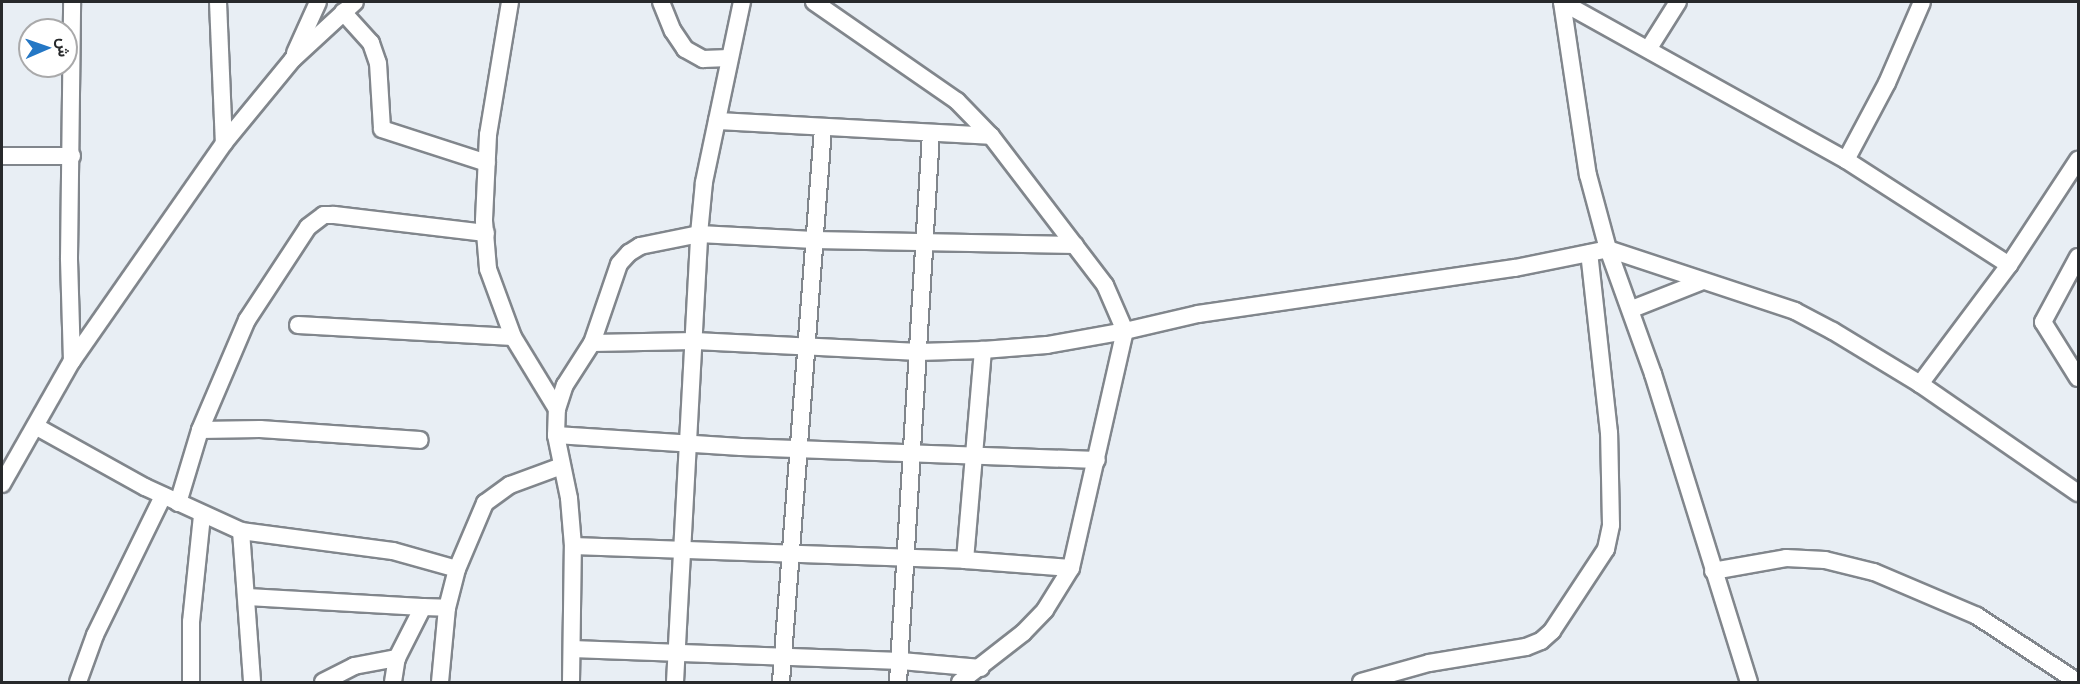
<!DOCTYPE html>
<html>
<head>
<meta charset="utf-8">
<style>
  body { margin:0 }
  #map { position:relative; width:2080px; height:684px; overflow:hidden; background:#e8eef4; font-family:"Archivo Narrow",Vazirmatn,sans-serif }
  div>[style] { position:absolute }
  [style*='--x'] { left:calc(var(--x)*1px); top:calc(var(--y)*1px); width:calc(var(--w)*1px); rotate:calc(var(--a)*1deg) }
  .roads { filter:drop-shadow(2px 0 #81868c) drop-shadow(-2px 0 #81868c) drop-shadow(0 2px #81868c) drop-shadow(0 -2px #81868c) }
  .minor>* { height:16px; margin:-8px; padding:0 8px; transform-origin:8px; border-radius:8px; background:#fff }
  span { translate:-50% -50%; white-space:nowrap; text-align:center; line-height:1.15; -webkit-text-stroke:5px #fff; paint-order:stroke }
  .frame { position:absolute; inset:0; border:3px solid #27292b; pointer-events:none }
  .north { position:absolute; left:18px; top:18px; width:60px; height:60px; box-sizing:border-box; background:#fff; border:2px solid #a9a9aa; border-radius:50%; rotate:88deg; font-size:16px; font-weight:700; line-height:24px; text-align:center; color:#27292b }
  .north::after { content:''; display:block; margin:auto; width:21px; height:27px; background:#2477c5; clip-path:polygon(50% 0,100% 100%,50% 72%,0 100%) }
</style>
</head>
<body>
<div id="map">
  <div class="roads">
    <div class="minor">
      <i style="--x:218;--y:2;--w:141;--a:87.6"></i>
      <i style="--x:510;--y:2;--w:135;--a:99.4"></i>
      <i style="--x:488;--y:135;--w:86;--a:92.7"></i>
      <i style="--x:484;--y:221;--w:48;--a:85.2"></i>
      <i style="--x:488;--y:269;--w:72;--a:69.8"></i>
      <i style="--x:513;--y:337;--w:84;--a:58.6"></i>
      <i style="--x:661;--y:2;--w:31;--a:68"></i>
      <i style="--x:673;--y:31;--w:22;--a:56"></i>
      <i style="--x:685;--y:49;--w:21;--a:29"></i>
      <i style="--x:703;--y:59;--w:26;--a:-2"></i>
      <i style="--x:1562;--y:2;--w:175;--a:81.5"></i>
      <i style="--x:1588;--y:175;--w:77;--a:74.9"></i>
      <i style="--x:1608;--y:249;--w:133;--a:70.2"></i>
      <i style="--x:1653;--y:374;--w:323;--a:72.7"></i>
      <i style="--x:1562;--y:2;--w:325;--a:29.1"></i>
      <i style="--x:1846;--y:160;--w:194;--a:32.8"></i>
      <i style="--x:343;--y:12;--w:42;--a:47.9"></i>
      <i style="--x:371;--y:43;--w:21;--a:71"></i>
      <i style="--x:378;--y:63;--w:66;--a:86.5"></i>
      <i style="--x:382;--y:129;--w:110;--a:17.9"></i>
      <i style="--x:1649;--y:48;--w:54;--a:-57.8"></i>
      <i style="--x:295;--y:53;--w:56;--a:-65.7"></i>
      <i style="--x:717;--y:121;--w:274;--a:3.1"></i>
      <i style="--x:2;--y:156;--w:70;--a:0"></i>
      <i style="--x:1846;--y:160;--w:87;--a:-62"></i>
      <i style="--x:1887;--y:83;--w:88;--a:-66.6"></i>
      <i style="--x:2078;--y:257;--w:74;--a:118.3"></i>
      <i style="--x:2043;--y:322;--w:66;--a:58"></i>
      <i style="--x:1632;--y:309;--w:76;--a:-21.5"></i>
      <i style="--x:298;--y:325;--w:215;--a:3.2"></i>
      <i style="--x:592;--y:343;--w:103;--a:-1.1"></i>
      <i style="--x:695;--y:341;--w:224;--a:2.8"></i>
      <i style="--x:919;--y:352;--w:64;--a:-1.8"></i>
      <i style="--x:983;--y:350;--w:64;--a:-4.5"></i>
      <i style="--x:1047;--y:345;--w:79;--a:-10.2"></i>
      <i style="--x:1125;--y:331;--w:50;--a:-113.5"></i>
      <i style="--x:1105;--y:285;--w:188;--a:-127.4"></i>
      <i style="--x:991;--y:136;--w:49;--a:-134.2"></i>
      <i style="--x:957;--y:101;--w:174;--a:-145.3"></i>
      <i style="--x:72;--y:361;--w:103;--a:-91.7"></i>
      <i style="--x:69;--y:258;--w:256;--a:-89.3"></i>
      <i style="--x:1920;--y:384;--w:149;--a:-53.2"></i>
      <i style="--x:2009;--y:265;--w:126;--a:-56.7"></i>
      <i style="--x:37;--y:427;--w:124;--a:29.1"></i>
      <i style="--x:145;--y:487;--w:106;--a:24.6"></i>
      <i style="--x:241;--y:531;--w:153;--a:7.5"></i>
      <i style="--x:393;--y:551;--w:66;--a:15.7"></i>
      <i style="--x:200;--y:430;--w:60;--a:-1"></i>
      <i style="--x:260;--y:429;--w:160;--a:3.9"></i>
      <i style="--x:556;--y:435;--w:185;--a:3.7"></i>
      <i style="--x:741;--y:447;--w:356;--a:2.1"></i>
      <i style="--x:2;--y:484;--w:142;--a:-60.4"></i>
      <i style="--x:72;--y:361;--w:266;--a:-55.1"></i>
      <i style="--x:224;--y:143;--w:109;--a:-50.6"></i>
      <i style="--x:293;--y:59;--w:84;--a:-42.6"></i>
      <i style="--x:178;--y:503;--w:76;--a:-73.2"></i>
      <i style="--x:200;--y:430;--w:120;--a:-66.9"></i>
      <i style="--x:247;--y:320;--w:111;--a:-56.7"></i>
      <i style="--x:308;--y:227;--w:20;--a:-37"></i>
      <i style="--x:324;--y:215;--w:10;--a:0"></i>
      <i style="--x:334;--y:215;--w:153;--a:6.8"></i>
      <i style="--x:241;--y:531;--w:151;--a:85.8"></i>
      <i style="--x:573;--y:546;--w:392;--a:2"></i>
      <i style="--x:965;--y:560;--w:106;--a:4.3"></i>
      <i style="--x:965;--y:560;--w:211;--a:-85.1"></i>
      <i style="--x:1713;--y:571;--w:74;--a:-10.1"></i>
      <i style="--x:1786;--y:558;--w:39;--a:3"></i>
      <i style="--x:1825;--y:560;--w:50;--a:13.8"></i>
      <i style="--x:1874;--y:572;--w:112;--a:23.1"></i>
      <i style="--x:1977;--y:616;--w:121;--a:33.2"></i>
      <i style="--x:247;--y:597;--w:176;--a:3.3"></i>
      <i style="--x:572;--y:649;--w:329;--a:2.1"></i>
      <i style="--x:901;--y:661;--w:80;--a:5"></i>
      <i style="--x:78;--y:682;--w:50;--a:-70.1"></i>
      <i style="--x:95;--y:635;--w:155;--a:-63.9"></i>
      <i style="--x:191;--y:682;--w:60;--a:-90"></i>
      <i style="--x:191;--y:622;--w:108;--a:-84.1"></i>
      <i style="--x:323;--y:682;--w:35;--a:-27"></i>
      <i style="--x:354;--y:666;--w:44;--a:-10.5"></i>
      <i style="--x:393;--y:682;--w:24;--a:-81"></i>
      <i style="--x:397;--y:658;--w:57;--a:-63"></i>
      <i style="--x:423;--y:607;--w:24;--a:2"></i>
      <i style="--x:447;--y:608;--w:40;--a:-75.6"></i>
      <i style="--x:457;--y:569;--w:72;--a:-67"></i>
      <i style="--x:485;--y:503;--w:31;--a:-36"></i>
      <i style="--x:510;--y:485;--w:55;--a:-20.1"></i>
      <i style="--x:440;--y:682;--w:74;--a:-84.6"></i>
      <i style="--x:571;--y:682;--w:136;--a:-89.2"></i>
      <i style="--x:573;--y:546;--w:48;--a:-94.8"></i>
      <i style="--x:569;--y:498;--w:64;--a:-101.7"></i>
      <i style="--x:556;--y:435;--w:26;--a:-88"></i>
      <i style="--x:557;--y:409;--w:25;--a:-72"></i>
      <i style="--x:565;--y:385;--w:50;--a:-57.3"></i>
      <i style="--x:592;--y:343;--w:83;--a:-71.1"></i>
      <i style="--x:619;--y:264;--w:15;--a:-48"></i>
      <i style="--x:629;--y:253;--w:13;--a:-32"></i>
      <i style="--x:640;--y:246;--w:60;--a:-11.5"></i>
      <i style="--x:699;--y:234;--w:115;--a:3"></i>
      <i style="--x:814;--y:240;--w:261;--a:1.1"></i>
      <i style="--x:675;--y:682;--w:449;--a:-86.9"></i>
      <i style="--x:699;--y:234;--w:52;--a:-84.5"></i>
      <i style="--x:704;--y:182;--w:184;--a:-78.1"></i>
      <i style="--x:781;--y:682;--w:555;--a:-85.66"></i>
      <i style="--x:898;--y:682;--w:550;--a:-86.56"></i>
      <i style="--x:960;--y:682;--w:80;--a:-37.9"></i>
      <i style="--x:1023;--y:633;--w:32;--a:-46"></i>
      <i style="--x:1045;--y:610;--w:49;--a:-58.2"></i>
      <i style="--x:1071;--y:568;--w:243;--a:-77.2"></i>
      <i style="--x:1125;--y:331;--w:75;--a:-13.1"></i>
      <i style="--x:1198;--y:314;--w:320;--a:-8.3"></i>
      <i style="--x:1515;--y:268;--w:95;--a:-11.5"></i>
      <i style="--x:1608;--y:249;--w:197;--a:18.3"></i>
      <i style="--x:1795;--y:311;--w:43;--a:27.8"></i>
      <i style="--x:1833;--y:331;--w:102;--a:31.3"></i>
      <i style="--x:1920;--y:384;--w:192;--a:34.6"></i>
      <i style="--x:1361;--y:682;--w:71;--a:-15.6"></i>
      <i style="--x:1429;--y:663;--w:98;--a:-9.4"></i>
      <i style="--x:1526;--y:647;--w:16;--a:-22"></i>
      <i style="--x:1541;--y:641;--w:15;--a:-42"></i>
      <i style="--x:1552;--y:631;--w:98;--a:-56.6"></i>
      <i style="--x:1606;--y:549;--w:25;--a:-78"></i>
      <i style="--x:1611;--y:525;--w:92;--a:-91.2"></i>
      <i style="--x:1609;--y:433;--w:181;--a:-96.3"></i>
    </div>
  </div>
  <div class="frame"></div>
  <div class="north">ش</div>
</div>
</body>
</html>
